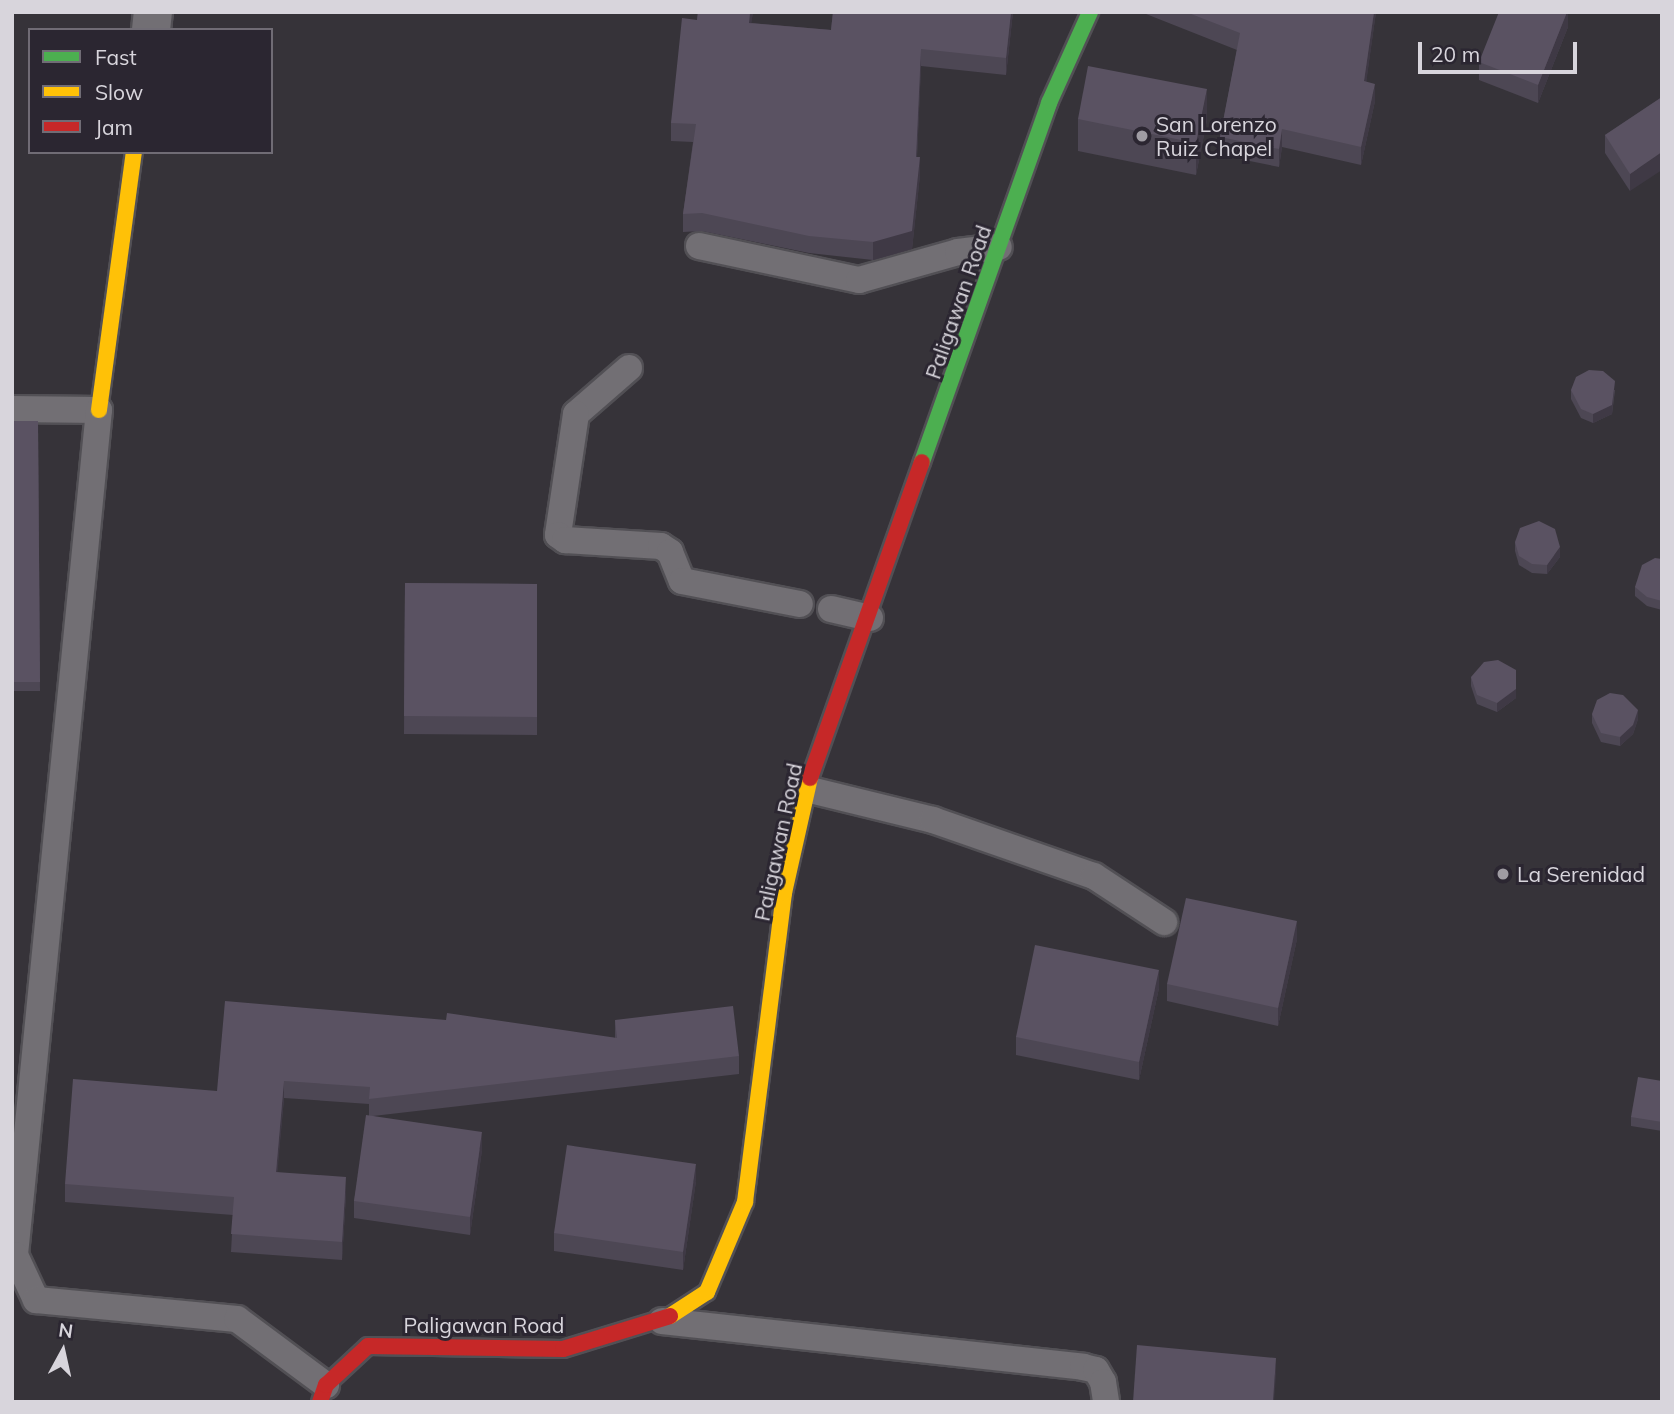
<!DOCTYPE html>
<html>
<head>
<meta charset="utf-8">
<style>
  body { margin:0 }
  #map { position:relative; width:1674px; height:1414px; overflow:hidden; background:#363339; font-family:Mulish,sans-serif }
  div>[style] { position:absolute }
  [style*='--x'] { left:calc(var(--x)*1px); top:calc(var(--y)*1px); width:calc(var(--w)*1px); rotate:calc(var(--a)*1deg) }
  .roads { filter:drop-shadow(2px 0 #525055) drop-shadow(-2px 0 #525055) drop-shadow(0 2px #525055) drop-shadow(0 -2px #525055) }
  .lane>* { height:26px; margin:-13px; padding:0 13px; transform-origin:13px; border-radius:13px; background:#726f74 }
  .street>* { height:38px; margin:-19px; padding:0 19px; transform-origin:19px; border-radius:19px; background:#726f74 }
  .fast>* { height:16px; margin:-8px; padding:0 8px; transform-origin:8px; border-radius:8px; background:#4caf50 }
  .slow>* { height:16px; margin:-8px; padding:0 8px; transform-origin:8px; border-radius:8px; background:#ffc107 }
  .jam>* { height:16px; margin:-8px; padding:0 8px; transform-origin:8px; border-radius:8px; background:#c62828 }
  .wall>* { inset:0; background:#4d4754 }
  .shaded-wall>* { inset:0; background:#3f3945 }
  .building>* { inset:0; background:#5a5262 }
  .dots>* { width:19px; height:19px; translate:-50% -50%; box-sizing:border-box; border:4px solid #2b2631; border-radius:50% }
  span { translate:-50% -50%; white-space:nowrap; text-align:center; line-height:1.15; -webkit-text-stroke:6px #2b2631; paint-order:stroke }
  .poi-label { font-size:21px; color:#d8d5dc }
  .left { translate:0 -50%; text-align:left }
  .street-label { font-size:21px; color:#d8d5dc }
  .frame { position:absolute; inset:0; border:14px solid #d8d5dc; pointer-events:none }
  .legend { position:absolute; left:28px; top:28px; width:245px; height:126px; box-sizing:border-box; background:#2b2631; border:2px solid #706c75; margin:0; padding:9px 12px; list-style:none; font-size:21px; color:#d8d5dc }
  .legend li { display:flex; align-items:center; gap:14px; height:35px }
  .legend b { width:35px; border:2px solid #706c75 }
  .north { position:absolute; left:28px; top:1316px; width:70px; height:70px; -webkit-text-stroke:5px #2b2631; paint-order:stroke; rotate:8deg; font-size:19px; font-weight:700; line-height:28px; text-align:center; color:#d8d5dc }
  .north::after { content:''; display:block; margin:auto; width:24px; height:32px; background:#d8d5dc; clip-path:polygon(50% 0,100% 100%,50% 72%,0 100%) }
  .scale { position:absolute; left:1418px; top:42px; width:159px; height:32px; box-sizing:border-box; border:4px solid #d8d5dc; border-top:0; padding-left:9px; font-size:21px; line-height:24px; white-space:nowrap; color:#d8d5dc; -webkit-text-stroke:5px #2b2631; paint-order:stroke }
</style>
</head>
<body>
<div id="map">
  <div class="roads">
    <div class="lane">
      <i style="--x:699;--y:246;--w:164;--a:12"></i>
      <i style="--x:859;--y:280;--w:103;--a:-15.8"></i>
      <i style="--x:958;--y:252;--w:41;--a:-7"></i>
      <i style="--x:629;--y:368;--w:70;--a:139"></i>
      <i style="--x:576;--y:414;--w:122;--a:98.5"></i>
      <i style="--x:558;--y:535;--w:9;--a:36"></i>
      <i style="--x:565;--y:540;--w:96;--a:3.6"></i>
      <i style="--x:661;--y:546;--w:11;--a:34"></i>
      <i style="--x:670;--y:552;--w:31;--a:68"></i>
      <i style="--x:682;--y:581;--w:120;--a:11"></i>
      <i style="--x:12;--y:409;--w:87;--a:0.7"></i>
      <i style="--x:99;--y:410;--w:849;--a:95.68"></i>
      <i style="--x:15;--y:1255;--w:50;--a:65"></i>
      <i style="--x:36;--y:1300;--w:202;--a:5.4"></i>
      <i style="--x:237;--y:1319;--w:111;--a:36.6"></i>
      <i style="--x:831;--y:609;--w:40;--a:13"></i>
      <i style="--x:806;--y:789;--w:131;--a:13.7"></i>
      <i style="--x:933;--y:820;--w:170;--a:19.2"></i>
      <i style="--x:1094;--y:876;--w:84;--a:33.3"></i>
      <i style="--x:662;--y:1321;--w:424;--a:6.2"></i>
      <i style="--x:1083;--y:1367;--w:13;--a:13"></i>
      <i style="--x:1096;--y:1370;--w:14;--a:60"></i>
      <i style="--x:1103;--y:1382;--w:20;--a:81"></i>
    </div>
    <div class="street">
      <i style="--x:151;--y:30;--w:18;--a:-84"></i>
    </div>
    <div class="fast">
      <i style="--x:922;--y:462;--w:381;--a:-70.5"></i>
      <i style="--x:1049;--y:103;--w:100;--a:-65.7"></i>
    </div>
    <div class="slow">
      <i style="--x:99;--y:410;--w:260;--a:-82.3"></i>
      <i style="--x:670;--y:1316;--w:44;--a:-33"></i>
      <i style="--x:707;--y:1292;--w:98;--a:-67.1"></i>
      <i style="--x:745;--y:1202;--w:311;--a:-82.8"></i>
      <i style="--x:784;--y:893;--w:118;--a:-77.3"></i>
    </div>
    <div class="jam">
      <i style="--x:810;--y:778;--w:335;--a:-70.5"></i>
      <i style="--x:320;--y:1402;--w:18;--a:-71"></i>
      <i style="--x:326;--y:1385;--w:57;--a:-42.9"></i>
      <i style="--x:368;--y:1346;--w:195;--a:0.9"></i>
      <i style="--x:563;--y:1349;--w:112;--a:-17.1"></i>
    </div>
  </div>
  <div class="wall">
    <i style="clip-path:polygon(698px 12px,753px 12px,751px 23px,831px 30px,833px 12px,1013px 12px,1006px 75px,921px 66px,917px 157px,920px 175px,912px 249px,873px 260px,809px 253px,702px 231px,683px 232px,683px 214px,693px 142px,671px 141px,671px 123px,697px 20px)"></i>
    <i style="clip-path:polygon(1141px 12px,1376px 12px,1366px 82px,1375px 101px,1361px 165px,1282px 147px,1279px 167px,1220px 155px,1220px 137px,1237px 50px)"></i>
    <i style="clip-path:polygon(1568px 12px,1568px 27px,1538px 103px,1479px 80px,1479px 62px)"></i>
    <i style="clip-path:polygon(1662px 97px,1630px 191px,1605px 153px,1605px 135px)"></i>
    <i style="clip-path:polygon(1078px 119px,1207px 120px,1196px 175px,1078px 151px)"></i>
    <i style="clip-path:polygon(1571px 390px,1615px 390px,1612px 414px,1593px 423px,1581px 418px,1571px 399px)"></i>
    <i style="clip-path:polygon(12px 421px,38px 421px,40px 691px,12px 691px)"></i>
    <i style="clip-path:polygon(1515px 542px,1560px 557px,1547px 574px,1532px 573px,1519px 565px,1515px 551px)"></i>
    <i style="clip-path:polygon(1662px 559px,1662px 610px,1647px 606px,1635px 596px,1635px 587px)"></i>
    <i style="clip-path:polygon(405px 583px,537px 584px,537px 735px,404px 734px)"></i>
    <i style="clip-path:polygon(1471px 677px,1516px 698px,1497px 712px,1477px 704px,1471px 686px)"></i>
    <i style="clip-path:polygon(1592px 714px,1638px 719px,1633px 734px,1620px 746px,1601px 742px,1592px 723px)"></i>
    <i style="clip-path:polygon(1297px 939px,1278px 1026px,1167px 1001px,1167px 984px)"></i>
    <i style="clip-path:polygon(1159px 988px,1139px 1080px,1016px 1055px,1016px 1037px)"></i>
    <i style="clip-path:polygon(446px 1020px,615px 1038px,615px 1020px,739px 1056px,739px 1074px,373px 1116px,482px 1150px,470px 1235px,354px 1218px,354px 1201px,369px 1116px,369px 1104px,284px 1098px,277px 1172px,346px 1194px,342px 1260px,231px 1252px,233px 1215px,65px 1202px,65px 1184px,217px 1091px)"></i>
    <i style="clip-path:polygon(1662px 1081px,1662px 1131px,1631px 1126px,1631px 1117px)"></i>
    <i style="clip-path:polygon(696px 1181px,683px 1270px,554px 1251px,554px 1233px)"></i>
  </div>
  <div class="shaded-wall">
    <i style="clip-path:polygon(750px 12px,753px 12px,749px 40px,749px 23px)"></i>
    <i style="clip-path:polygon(1011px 12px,1013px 12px,1006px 75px,1006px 58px)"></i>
    <i style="clip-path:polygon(1374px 12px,1376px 12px,1364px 99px,1364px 81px)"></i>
    <i style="clip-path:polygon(1567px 12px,1568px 12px,1568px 27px,1538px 103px,1538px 85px)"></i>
    <i style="clip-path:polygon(921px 49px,921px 66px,916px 174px,916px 157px)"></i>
    <i style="clip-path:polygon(1375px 84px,1375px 101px,1361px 165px,1361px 147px)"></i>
    <i style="clip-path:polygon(1207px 89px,1207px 120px,1196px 175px,1196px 143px)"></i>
    <i style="clip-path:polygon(1282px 129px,1282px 147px,1279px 167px,1279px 149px)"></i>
    <i style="clip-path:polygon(1662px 152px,1662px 170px,1630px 191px,1630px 174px)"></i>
    <i style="clip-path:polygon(920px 157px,920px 175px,912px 249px,873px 260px,873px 242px)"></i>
    <i style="clip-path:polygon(1615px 381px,1612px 414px,1593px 423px,1593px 414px)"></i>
    <i style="clip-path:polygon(1560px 547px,1560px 557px,1547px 574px,1547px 565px)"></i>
    <i style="clip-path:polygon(1516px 670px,1516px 698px,1497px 712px,1497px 703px)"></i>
    <i style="clip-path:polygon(1638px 710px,1638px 719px,1633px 734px,1620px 746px,1620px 737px)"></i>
    <i style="clip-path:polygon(1297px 921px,1297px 939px,1278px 1026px,1278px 1008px)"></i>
    <i style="clip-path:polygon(1159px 970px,1159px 988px,1139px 1080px,1139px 1062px)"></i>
    <i style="clip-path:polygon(284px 1081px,284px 1098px,276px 1189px,276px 1172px)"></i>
    <i style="clip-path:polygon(482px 1132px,482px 1150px,470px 1235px,470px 1217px)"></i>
    <i style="clip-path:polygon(696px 1164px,696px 1181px,683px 1270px,683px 1252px)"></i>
    <i style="clip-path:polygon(346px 1177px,346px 1194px,342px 1260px,342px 1242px)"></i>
    <i style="clip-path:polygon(1276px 1358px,1276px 1375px,1274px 1402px,1273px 1402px)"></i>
  </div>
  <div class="building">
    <i style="clip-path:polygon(698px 12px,750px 12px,749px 23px,831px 30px,833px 12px,1011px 12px,1006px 58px,921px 49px,916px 157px,920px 157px,912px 231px,873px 242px,809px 236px,702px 213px,683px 214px,696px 124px,671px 123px,682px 18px,697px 20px)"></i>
    <i style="clip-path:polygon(1186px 12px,1374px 12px,1364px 81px,1375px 84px,1361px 147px,1282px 129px,1279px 149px,1220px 137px,1240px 33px)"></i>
    <i style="clip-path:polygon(1499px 12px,1567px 12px,1538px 85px,1479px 62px)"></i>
    <i style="clip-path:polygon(1088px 66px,1207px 89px,1196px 143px,1078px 119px)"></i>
    <i style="clip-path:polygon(1662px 97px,1662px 152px,1630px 174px,1605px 135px)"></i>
    <i style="clip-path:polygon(1589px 370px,1603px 371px,1615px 381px,1612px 405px,1593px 414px,1581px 409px,1571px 390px,1576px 377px)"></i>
    <i style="clip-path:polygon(12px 421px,38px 421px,40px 682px,12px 682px)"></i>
    <i style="clip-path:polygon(1539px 521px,1555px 529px,1560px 547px,1547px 565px,1532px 564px,1519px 556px,1515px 542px,1520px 528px)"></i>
    <i style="clip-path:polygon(1655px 558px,1662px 559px,1662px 601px,1647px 597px,1635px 587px,1642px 565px)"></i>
    <i style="clip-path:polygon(405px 583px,537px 584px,537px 717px,404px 716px)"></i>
    <i style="clip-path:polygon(1498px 660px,1516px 670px,1516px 689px,1497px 703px,1477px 695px,1471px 677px,1484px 662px)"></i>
    <i style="clip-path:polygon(1610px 693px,1623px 695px,1638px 710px,1633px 725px,1620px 737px,1601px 733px,1592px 714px,1597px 700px)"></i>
    <i style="clip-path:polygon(1186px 898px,1297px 921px,1278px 1008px,1167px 984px)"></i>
    <i style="clip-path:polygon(1035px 945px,1159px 970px,1139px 1062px,1016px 1037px)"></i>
    <i style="clip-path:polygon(225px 1001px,446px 1020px,447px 1013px,617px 1038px,615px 1020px,733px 1006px,739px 1056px,369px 1099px,370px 1087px,284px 1081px,276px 1172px,346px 1177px,342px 1242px,231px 1234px,234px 1197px,65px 1184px,73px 1079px,217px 1091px)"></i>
    <i style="clip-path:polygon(1638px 1077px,1662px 1081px,1662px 1122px,1631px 1117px)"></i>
    <i style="clip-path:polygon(366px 1115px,482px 1132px,470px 1217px,354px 1201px)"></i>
    <i style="clip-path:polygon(567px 1145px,696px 1164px,683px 1252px,554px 1233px)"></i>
    <i style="clip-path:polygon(1137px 1345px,1276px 1358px,1273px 1402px,1133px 1402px)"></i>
  </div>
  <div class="dots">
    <i style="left:1142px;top:136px;background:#9f9ca3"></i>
    <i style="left:1503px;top:874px;background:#9f9ca3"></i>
  </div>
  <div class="poi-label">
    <span class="left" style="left:1156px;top:136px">San Lorenzo<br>Ruiz Chapel</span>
    <span class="left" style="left:1517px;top:874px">La Serenidad</span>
  </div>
  <div class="street-label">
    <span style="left:958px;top:302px;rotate:-71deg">Paligawan Road</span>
    <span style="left:778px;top:842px;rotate:-78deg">Paligawan Road</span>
    <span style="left:484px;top:1325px">Paligawan Road</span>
  </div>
  <div class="frame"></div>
  <ul class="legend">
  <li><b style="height:9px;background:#4caf50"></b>Fast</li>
  <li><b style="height:9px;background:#ffc107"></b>Slow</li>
  <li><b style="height:9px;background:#c62828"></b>Jam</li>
  </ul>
  <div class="north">N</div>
  <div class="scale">20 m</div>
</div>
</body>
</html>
